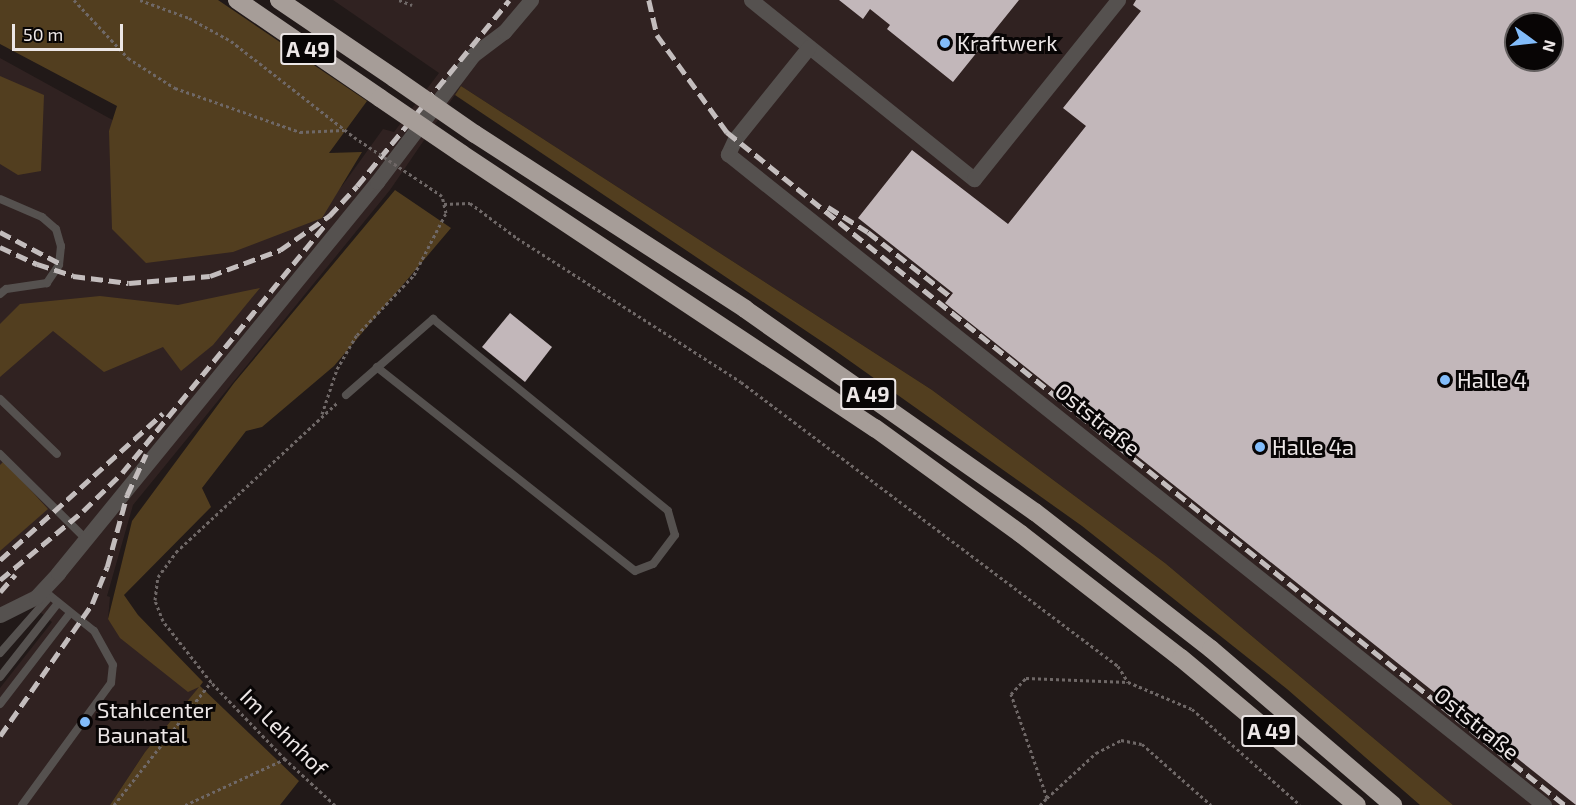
<!DOCTYPE html>
<html>
<head>
<meta charset="utf-8">
<style>
  body { margin:0 }
  #map { position:relative; width:1576px; height:805px; overflow:hidden; background:#211918; font-family:"Exo 2",sans-serif }
  div>[style] { position:absolute }
  [style*='--x'] { left:calc(var(--x)*1px); top:calc(var(--y)*1px); width:calc(var(--w)*1px); rotate:calc(var(--a)*1deg) }
  .built>* { inset:0; background:#302221 }
  .green>* { inset:0; background:#523e1f }
  .building>* { inset:0; background:#c2b7ba }
  .path>* { height:3px; margin-top:-1.5px; transform-origin:0; background:repeating-linear-gradient(90deg,#6f6867 0 3px,transparent 0 6px) }
  .lane>* { height:8px; margin:-4px; padding:0 4px; transform-origin:4px; border-radius:4px; background:#55514f }
  .street>* { height:15px; margin:-7.5px; padding:0 7.5px; transform-origin:7.5px; border-radius:7.5px; background:#55514f }
  .highway>* { height:18px; margin:-9px; padding:0 9px; transform-origin:9px; border-radius:9px; background:#a69d98 }
  .rail>* { height:4.5px; margin-top:-2.25px; transform-origin:0; background:repeating-linear-gradient(90deg,#c3bdbd 0 12px,transparent 0 18px) }
  .path-bridge>* { height:3px; margin-top:-1.5px; transform-origin:0; background:repeating-linear-gradient(90deg,#6f6867 0 3px,transparent 0 6px) }
  .highway-bridge>* { height:18px; margin:-9px; padding:0 9px; transform-origin:9px; border-radius:9px; background:#a69d98 }
  .dots>* { width:16px; height:16px; translate:-50% -50%; box-sizing:border-box; border:3px solid #080505; border-radius:50% }
  span { translate:-50% -50%; white-space:nowrap; text-align:center; line-height:1.15; -webkit-text-stroke:6px #080505; paint-order:stroke }
  .shield-label span { padding:2px 4px; background:#080505; border:2px solid; border-radius:4px; -webkit-text-stroke-width:0 }
  .shield-label { font-size:21px; color:#ece6e6; font-weight:700 }
  .poi-label { font-size:22px; color:#ece6e6 }
  .left { translate:0 -50%; text-align:left }
  .street-label { font-size:22px; color:#ece6e6 }
  .north { position:absolute; left:1504px; top:12px; width:60px; height:60px; box-sizing:border-box; background:#080505; border:2px solid #635f5f; border-radius:50%; rotate:105deg; font-size:16px; font-weight:700; line-height:24px; text-align:center; color:#ece6e6 }
  .north::after { content:''; display:block; margin:auto; width:21px; height:27px; background:#82bcfa; clip-path:polygon(50% 0,100% 100%,50% 72%,0 100%) }
  .scale { position:absolute; left:12px; top:24px; width:111px; height:27px; box-sizing:border-box; border:3px solid #ece6e6; border-top:0; padding-left:8px; font-size:18px; line-height:21px; white-space:nowrap; color:#ece6e6; -webkit-text-stroke:4px #080505; paint-order:stroke }
</style>
</head>
<body>
<div id="map">
  <div class="built">
    <i style="clip-path:polygon(evenodd,333px 0,1576px 0,1576px 805px,1453px 805px,1165px 563px,932px 390px,461px 86px,390px 190px,133px 505px,107px 596px,110px 597px,108px 619px,200px 686px,145px 752px,110px 805px,0 805px,0 688px,52px 622px,34px 607px,0 623px,0 58px,287px 216px,314px 213px,342px 186px,383px 129px,394px 132px,439px 73px,333px 0,1516px 24px,1552px 24px,1552px 60px,1516px 60px,1516px 24px)"></i>
  </div>
  <div class="green">
    <i style="clip-path:polygon(0 0,218px 0,367px 101px,329px 153px,362px 152px,322px 218px,233px 252px,146px 263px,112px 229px,109px 131px,117px 106px,0 44px)"></i>
    <i style="clip-path:polygon(0 76px,44px 95px,41px 171px,18px 175px,0 164px)"></i>
    <i style="clip-path:polygon(461px 86px,932px 390px,1165px 563px,1453px 805px,1420px 805px,1287px 689px,1082px 526px,833px 349px,455px 95px)"></i>
    <i style="clip-path:polygon(395px 190px,451px 228px,334px 366px,262px 427px,246px 431px,202px 488px,211px 507px,124px 595px,138px 615px,203px 682px,200px 686px,299px 781px,280px 805px,110px 805px,145px 752px,199px 687px,188px 692px,120px 638px,108px 619px,132px 521px,234px 383px)"></i>
    <i style="clip-path:polygon(260px 288px,213px 345px,181px 371px,163px 347px,104px 372px,53px 331px,0 377px,0 324px,20px 304px,100px 296px,178px 305px)"></i>
    <i style="clip-path:polygon(4px 461px,48px 509px,0 551px,0 465px)"></i>
  </div>
  <div class="building">
    <i style="clip-path:polygon(839px 0,1019px 0,953px 82px,887px 29px,890px 25px,870px 9px,863px 19px)"></i>
    <i style="clip-path:polygon(evenodd,1136px 0,1576px 0,1576px 805px,945px 303px,953px 293px,858px 218px,912px 150px,1008px 224px,1086px 126px,1063px 108px,1141px 11px,1133px 5px,1136px 0,1516px 24px,1552px 24px,1552px 60px,1516px 60px,1516px 24px)"></i>
    <i style="clip-path:polygon(510px 313px,552px 347px,525px 382px,482px 347px)"></i>
  </div>
  <div class="path">
    <i style="--x:74;--y:0;--w:79;--a:47"></i>
    <i style="--x:128;--y:58;--w:56;--a:32.6"></i>
    <i style="--x:175;--y:88;--w:133;--a:19.4"></i>
    <i style="--x:300;--y:132;--w:44;--a:-2.6"></i>
    <i style="--x:140;--y:0;--w:52;--a:20.2"></i>
    <i style="--x:189;--y:18;--w:48;--a:28.7"></i>
    <i style="--x:231;--y:41;--w:156;--a:38"></i>
    <i style="--x:399;--y:0;--w:14;--a:21"></i>
    <i style="--x:444;--y:204;--w:26;--a:-2"></i>
    <i style="--x:470;--y:203;--w:59;--a:36.7"></i>
    <i style="--x:517;--y:238;--w:266;--a:32.7"></i>
    <i style="--x:741;--y:382;--w:472;--a:37"></i>
    <i style="--x:1118;--y:666;--w:19;--a:58"></i>
    <i style="--x:322;--y:414;--w:47;--a:-71.6"></i>
    <i style="--x:337;--y:369;--w:39;--a:-60"></i>
    <i style="--x:357;--y:335;--w:83;--a:-46.5"></i>
    <i style="--x:414;--y:275;--w:70;--a:-62.7"></i>
    <i style="--x:446;--y:213;--w:17;--a:-103"></i>
    <i style="--x:442;--y:196;--w:30;--a:-146"></i>
    <i style="--x:1047;--y:798;--w:67;--a:-42.6"></i>
    <i style="--x:1096;--y:753;--w:28;--a:-27"></i>
    <i style="--x:1121;--y:740;--w:21;--a:11"></i>
    <i style="--x:1142;--y:744;--w:92;--a:41.5"></i>
    <i style="--x:114;--y:805;--w:157;--a:-51.7"></i>
    <i style="--x:185;--y:805;--w:110;--a:-24.7"></i>
    <i style="--x:335;--y:805;--w:68;--a:-137.4"></i>
    <i style="--x:285;--y:759;--w:107;--a:-133.9"></i>
    <i style="--x:211;--y:682;--w:78;--a:-128.2"></i>
    <i style="--x:163;--y:621;--w:22;--a:-111"></i>
    <i style="--x:155;--y:600;--w:23;--a:-83"></i>
    <i style="--x:158;--y:577;--w:31;--a:-54"></i>
    <i style="--x:176;--y:552;--w:221;--a:-42.8"></i>
    <i style="--x:1040;--y:805;--w:10;--a:-45"></i>
    <i style="--x:1047;--y:798;--w:110;--a:-109.1"></i>
    <i style="--x:1011;--y:694;--w:22;--a:-47"></i>
    <i style="--x:1026;--y:678;--w:102;--a:2.2"></i>
    <i style="--x:1128;--y:682;--w:69;--a:22.9"></i>
    <i style="--x:1192;--y:709;--w:144;--a:41.6"></i>
  </div>
  <div class="lane">
    <i style="--x:0;--y:199;--w:46;--a:23.2"></i>
    <i style="--x:42;--y:217;--w:18;--a:41"></i>
    <i style="--x:56;--y:229;--w:18;--a:74"></i>
    <i style="--x:61;--y:246;--w:19;--a:96"></i>
    <i style="--x:59;--y:265;--w:22;--a:124"></i>
    <i style="--x:47;--y:283;--w:41;--a:171.7"></i>
    <i style="--x:6;--y:289;--w:8;--a:140"></i>
    <i style="--x:346;--y:395;--w:116;--a:-41.1"></i>
    <i style="--x:433;--y:319;--w:303;--a:39.2"></i>
    <i style="--x:668;--y:511;--w:25;--a:74"></i>
    <i style="--x:675;--y:535;--w:36;--a:127"></i>
    <i style="--x:653;--y:564;--w:19;--a:159"></i>
    <i style="--x:635;--y:571;--w:329;--a:-141.7"></i>
    <i style="--x:0;--y:399;--w:79;--a:44"></i>
    <i style="--x:0;--y:454;--w:122;--a:44.7"></i>
    <i style="--x:0;--y:653;--w:76;--a:-48.7"></i>
    <i style="--x:0;--y:677;--w:94;--a:-51.9"></i>
    <i style="--x:0;--y:704;--w:115;--a:-52.4"></i>
    <i style="--x:22;--y:805;--w:151;--a:-53.9"></i>
    <i style="--x:111;--y:683;--w:18;--a:-84"></i>
    <i style="--x:113;--y:665;--w:39;--a:-119"></i>
    <i style="--x:94;--y:631;--w:65;--a:-141.2"></i>
  </div>
  <div class="street">
    <i style="--x:751;--y:0;--w:286;--a:38.8"></i>
    <i style="--x:974;--y:179;--w:230;--a:-51.2"></i>
    <i style="--x:809;--y:47;--w:118;--a:128.8"></i>
    <i style="--x:735;--y:139;--w:17;--a:115"></i>
    <i style="--x:728;--y:154;--w:1044;--a:38.58"></i>
    <i style="--x:0;--y:615;--w:40;--a:-26.6"></i>
    <i style="--x:36;--y:597;--w:33;--a:-47"></i>
    <i style="--x:58;--y:573;--w:505;--a:-50.79"></i>
    <i style="--x:377;--y:182;--w:159;--a:-52.9"></i>
    <i style="--x:473;--y:55;--w:39;--a:-37"></i>
    <i style="--x:504;--y:32;--w:42;--a:-49.8"></i>
  </div>
  <div class="highway">
    <i style="--x:237;--y:0;--w:173;--a:34.4"></i>
    <i style="--x:279;--y:0;--w:139;--a:34.1"></i>
    <i style="--x:475;--y:134;--w:322;--a:32.9"></i>
    <i style="--x:745;--y:309;--w:354;--a:35"></i>
    <i style="--x:1035;--y:512;--w:223;--a:37.9"></i>
    <i style="--x:1211;--y:649;--w:240;--a:40.6"></i>
    <i style="--x:462;--y:154;--w:496;--a:33.6"></i>
    <i style="--x:875;--y:428;--w:180;--a:36"></i>
    <i style="--x:1021;--y:534;--w:202;--a:37.8"></i>
    <i style="--x:1181;--y:658;--w:229;--a:39.9"></i>
  </div>
  <div class="rail">
    <i style="--x:649;--y:0;--w:36;--a:77"></i>
    <i style="--x:657;--y:35;--w:120;--a:54.2"></i>
    <i style="--x:727;--y:132;--w:1075;--a:38.77"></i>
    <i style="--x:828;--y:207;--w:47;--a:32"></i>
    <i style="--x:868;--y:232;--w:104;--a:38"></i>
    <i style="--x:0;--y:232;--w:69;--a:27.7"></i>
    <i style="--x:0;--y:247;--w:41;--a:24.7"></i>
    <i style="--x:37;--y:264;--w:38;--a:18"></i>
    <i style="--x:73;--y:276;--w:56;--a:7.1"></i>
    <i style="--x:129;--y:283;--w:81;--a:-4.9"></i>
    <i style="--x:210;--y:276;--w:75;--a:-20.4"></i>
    <i style="--x:280;--y:250;--w:60;--a:-34.8"></i>
    <i style="--x:329;--y:216;--w:41;--a:-47"></i>
    <i style="--x:357;--y:186;--w:240;--a:-50.7"></i>
    <i style="--x:0;--y:560;--w:219;--a:-42"></i>
    <i style="--x:0;--y:580;--w:108;--a:-39.7"></i>
    <i style="--x:83;--y:511;--w:54;--a:-44.3"></i>
    <i style="--x:122;--y:473;--w:320;--a:-50.7"></i>
    <i style="--x:0;--y:592;--w:23;--a:-49"></i>
    <i style="--x:0;--y:736;--w:161;--a:-55.1"></i>
    <i style="--x:92;--y:604;--w:40;--a:-68"></i>
    <i style="--x:107;--y:567;--w:75;--a:-74.5"></i>
    <i style="--x:127;--y:495;--w:45;--a:-65.1"></i>
  </div>
  <div class="path-bridge">
    <i style="--x:354;--y:137;--w:76;--a:33.7"></i>
  </div>
  <div class="highway-bridge">
    <i style="--x:394;--y:78;--w:98;--a:34.7"></i>
    <i style="--x:380;--y:98;--w:99;--a:34.3"></i>
  </div>
  <div class="dots">
    <i style="left:945px;top:43px;background:#82bcfa"></i>
    <i style="left:1445px;top:380px;background:#82bcfa"></i>
    <i style="left:1260px;top:447px;background:#82bcfa"></i>
    <i style="left:85px;top:722px;background:#82bcfa"></i>
  </div>
  <div class="shield-label">
    <span style="left:308px;top:49px">A 49</span>
    <span style="left:868px;top:394px">A 49</span>
    <span style="left:1269px;top:731px">A 49</span>
  </div>
  <div class="poi-label">
    <span class="left" style="left:957px;top:43px">Kraftwerk</span>
    <span class="left" style="left:1457px;top:380px">Halle 4</span>
    <span class="left" style="left:1272px;top:447px">Halle 4a</span>
    <span class="left" style="left:97px;top:722px">Stahlcenter<br>Baunatal</span>
  </div>
  <div class="street-label">
    <span style="left:1098px;top:419px;rotate:39deg">Oststraße</span>
    <span style="left:1477px;top:723px;rotate:39deg">Oststraße</span>
    <span style="left:284px;top:732px;rotate:45deg">Im Lehnhof</span>
  </div>
  <div class="north">N</div>
  <div class="scale">50 m</div>
</div>
</body>
</html>
